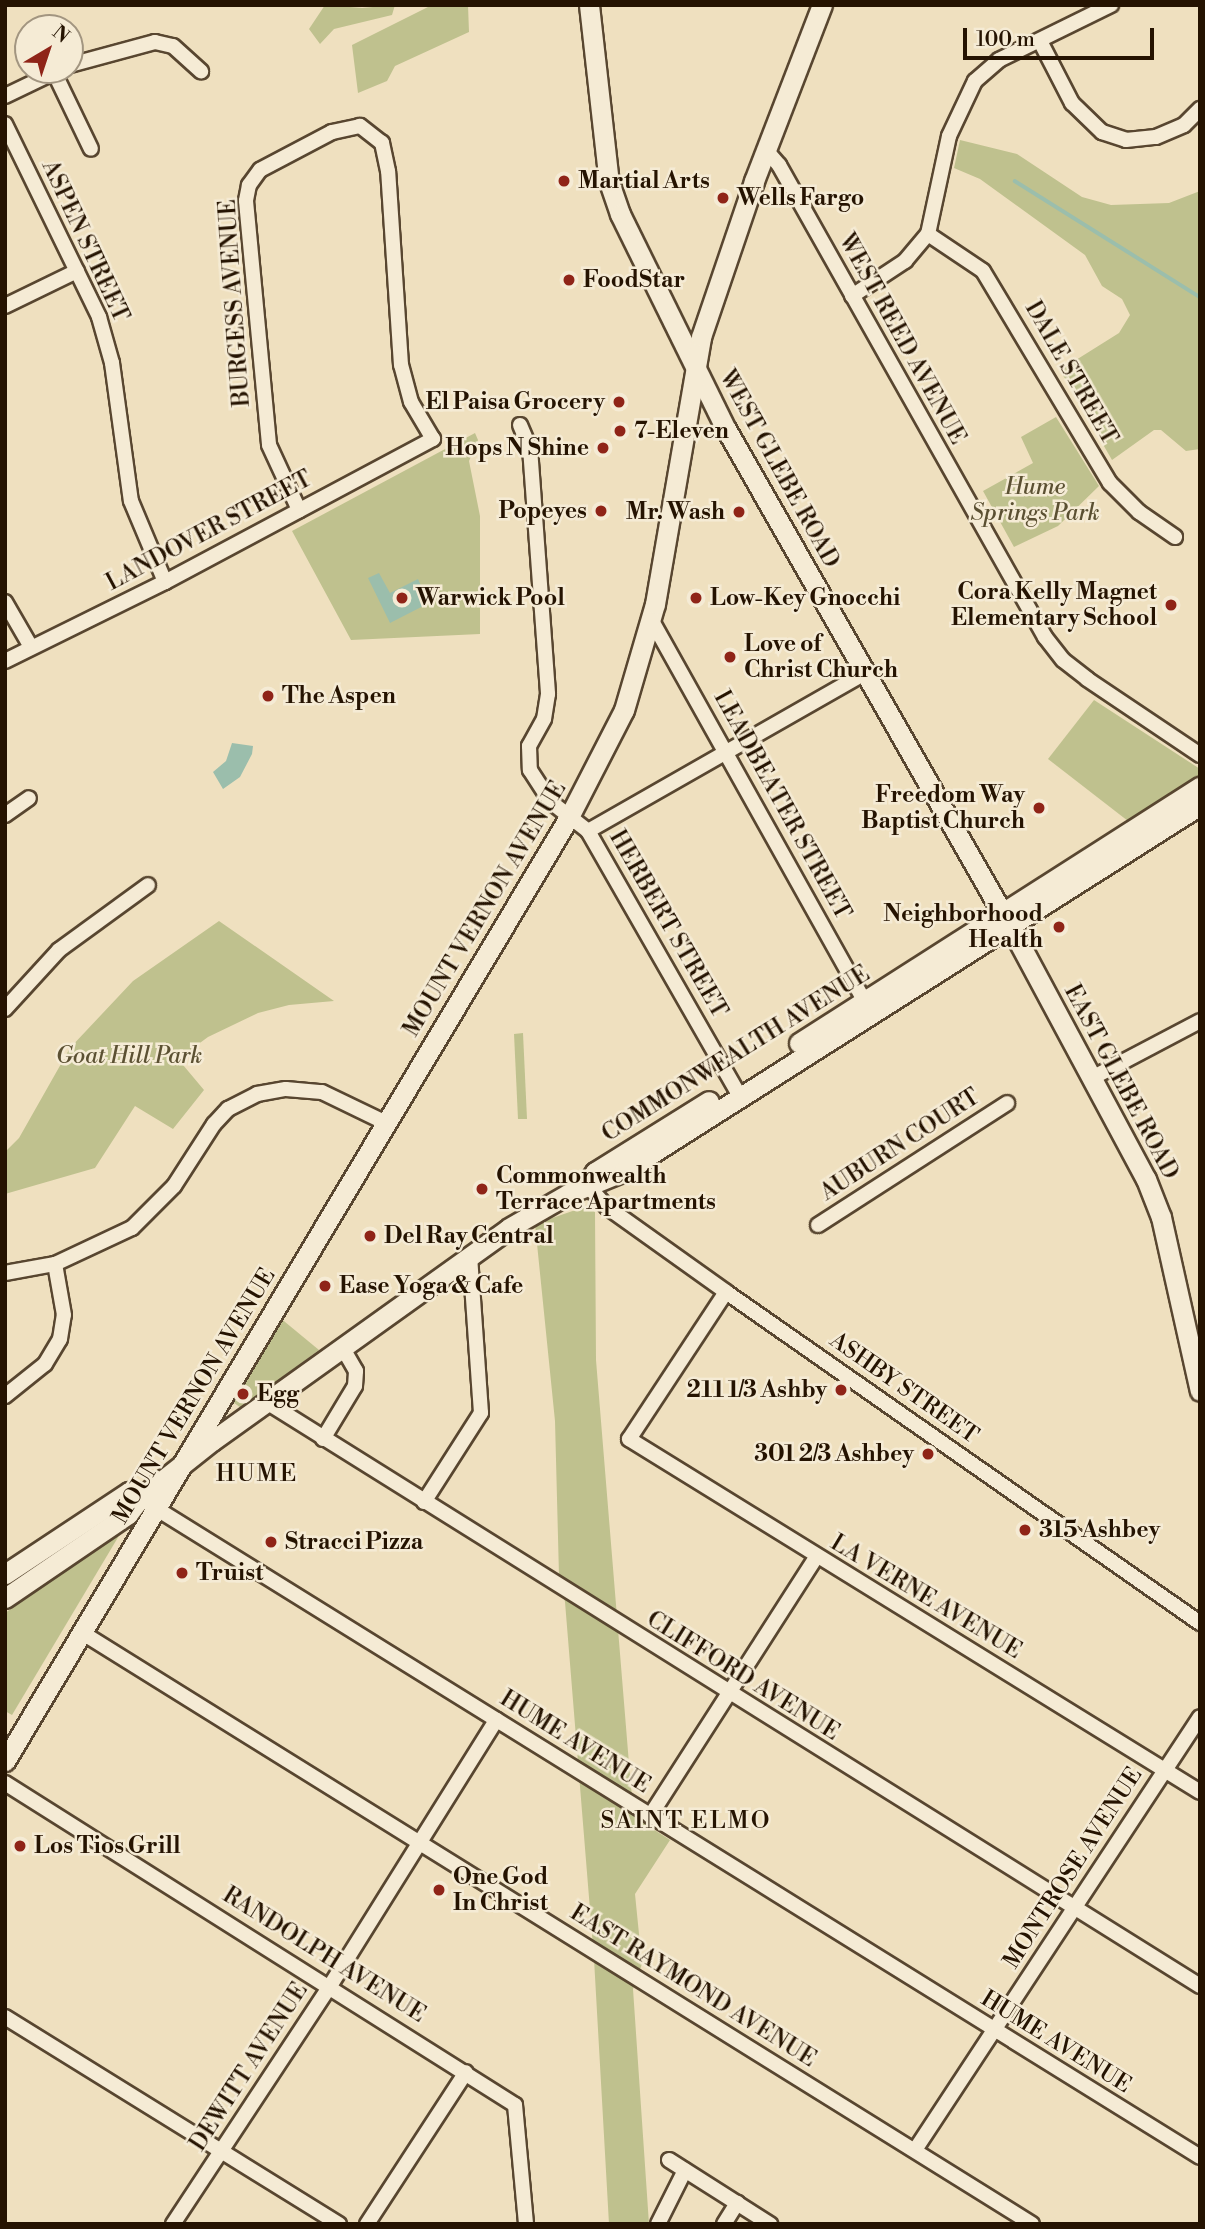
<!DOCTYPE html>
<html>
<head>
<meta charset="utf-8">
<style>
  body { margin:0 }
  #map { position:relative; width:1205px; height:2229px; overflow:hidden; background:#efe0bf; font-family:"Libre Bodoni",serif }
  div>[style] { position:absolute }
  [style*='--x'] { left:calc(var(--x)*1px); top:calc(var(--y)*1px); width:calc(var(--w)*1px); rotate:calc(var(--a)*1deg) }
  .green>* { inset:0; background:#bfc18e }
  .water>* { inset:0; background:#9bbeac }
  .stream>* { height:3.5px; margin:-1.75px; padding:0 1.75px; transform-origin:1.75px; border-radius:1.75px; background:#9bbeac }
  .roads { filter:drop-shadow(2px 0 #584630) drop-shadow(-2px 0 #584630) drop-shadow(0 2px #584630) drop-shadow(0 -2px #584630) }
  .street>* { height:14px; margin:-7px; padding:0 7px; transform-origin:7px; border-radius:7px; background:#f5ebd5 }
  .secondary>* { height:19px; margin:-9.5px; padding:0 9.5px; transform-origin:9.5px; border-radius:9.5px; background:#f5ebd5 }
  .dots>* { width:19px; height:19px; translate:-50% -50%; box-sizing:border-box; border:4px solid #f5ebd5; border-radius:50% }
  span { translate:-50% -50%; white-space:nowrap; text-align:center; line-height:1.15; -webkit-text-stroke:5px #f5ebd5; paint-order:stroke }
  .poi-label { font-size:23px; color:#251301; font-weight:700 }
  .left { translate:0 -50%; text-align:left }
  .right { translate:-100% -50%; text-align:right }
  .street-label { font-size:23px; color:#251301 }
  .park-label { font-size:23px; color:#5b5032; font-style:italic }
  .neighbourhood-label { font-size:24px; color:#251301; letter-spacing:2px }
  .frame { position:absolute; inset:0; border:7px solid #251301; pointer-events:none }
  .north { position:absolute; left:14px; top:14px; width:70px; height:70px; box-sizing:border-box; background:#f5ebd5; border:2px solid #a29580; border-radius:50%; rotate:39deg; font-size:19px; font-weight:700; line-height:28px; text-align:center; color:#251301 }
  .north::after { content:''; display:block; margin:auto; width:24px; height:32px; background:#8f2418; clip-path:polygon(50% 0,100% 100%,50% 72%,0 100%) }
  .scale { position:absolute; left:963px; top:28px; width:191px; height:32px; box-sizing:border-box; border:4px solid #251301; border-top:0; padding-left:9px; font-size:21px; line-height:24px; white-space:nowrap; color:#251301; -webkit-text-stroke:5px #f5ebd5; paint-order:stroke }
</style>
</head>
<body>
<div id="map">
  <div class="green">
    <i style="clip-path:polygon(325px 5px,362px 8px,395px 5px,392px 15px,334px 29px,320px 44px,309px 29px)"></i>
    <i style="clip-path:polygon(432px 5px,468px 5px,469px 32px,395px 66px,387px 81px,358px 93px,352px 45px)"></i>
    <i style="clip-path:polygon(960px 140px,1017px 154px,1082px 197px,1111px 205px,1169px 203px,1200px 191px,1200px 449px,1186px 451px,1161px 430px,1154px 430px,1112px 460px,1060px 370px,1119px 333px,1130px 315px,1122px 299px,1102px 286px,1085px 255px,980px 179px,954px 168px)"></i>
    <i style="clip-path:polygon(1056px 417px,1099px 486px,1058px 526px,1014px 547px,983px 491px,1033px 463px,1021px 437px)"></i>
    <i style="clip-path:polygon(475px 433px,478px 440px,469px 461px,480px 516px,480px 634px,351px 640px,292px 531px)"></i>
    <i style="clip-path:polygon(1094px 700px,1200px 769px,1200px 775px,1128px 821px,1048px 759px)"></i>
    <i style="clip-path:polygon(219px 921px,334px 1001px,289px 1005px,258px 1013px,208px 1037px,178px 1059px,204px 1090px,173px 1129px,135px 1106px,95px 1168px,5px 1194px,5px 1152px,19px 1138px,70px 1048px,133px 981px)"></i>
    <i style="clip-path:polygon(523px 1033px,527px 1119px,518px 1119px,514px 1034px)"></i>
    <i style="clip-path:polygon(587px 1206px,595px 1212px,596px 1360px,631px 1788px,636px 1818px,670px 1840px,635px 1894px,642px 1964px,633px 1989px,649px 2224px,609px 2224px,594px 1959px,565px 1602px,559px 1576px,555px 1421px,535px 1224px)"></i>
    <i style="clip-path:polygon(279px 1317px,319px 1350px,241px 1408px,229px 1399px)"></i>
    <i style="clip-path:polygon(120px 1534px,12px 1715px,5px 1711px,5px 1613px)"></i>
  </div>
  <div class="water">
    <i style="clip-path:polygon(379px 573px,390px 593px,418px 579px,429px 603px,390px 623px,368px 578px)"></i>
    <i style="clip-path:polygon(232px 743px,253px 746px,252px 754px,240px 777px,223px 789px,213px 772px,226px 761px)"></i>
  </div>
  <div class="stream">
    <i style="--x:1015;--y:181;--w:218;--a:32.1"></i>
  </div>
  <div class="roads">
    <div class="street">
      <i style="--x:1040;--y:41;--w:70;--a:62.7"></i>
      <i style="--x:1072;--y:103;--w:42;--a:44"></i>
      <i style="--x:1102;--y:132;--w:25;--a:18"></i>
      <i style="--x:1126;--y:140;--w:30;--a:-6"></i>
      <i style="--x:1156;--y:137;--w:30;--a:-23"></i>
      <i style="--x:1184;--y:125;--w:23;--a:-45"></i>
      <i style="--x:70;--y:65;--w:88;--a:-15.1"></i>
      <i style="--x:155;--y:42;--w:18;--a:13"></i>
      <i style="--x:173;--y:46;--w:38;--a:42"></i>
      <i style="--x:54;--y:72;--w:85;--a:64.3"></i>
      <i style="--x:5;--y:96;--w:60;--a:-25.7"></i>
      <i style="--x:5;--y:124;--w:215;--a:64"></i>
      <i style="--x:99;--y:317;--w:48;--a:74.2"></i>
      <i style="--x:112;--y:363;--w:139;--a:82.2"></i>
      <i style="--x:131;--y:501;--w:88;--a:67.2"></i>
      <i style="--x:766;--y:150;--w:20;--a:49"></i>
      <i style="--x:779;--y:165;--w:542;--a:60.6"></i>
      <i style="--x:1045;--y:637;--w:29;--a:52"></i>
      <i style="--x:1063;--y:660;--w:31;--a:38"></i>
      <i style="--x:1087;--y:679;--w:136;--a:33.9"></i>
      <i style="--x:928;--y:234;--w:66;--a:33.9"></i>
      <i style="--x:983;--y:271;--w:247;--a:59.1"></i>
      <i style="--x:1110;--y:483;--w:41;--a:45"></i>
      <i style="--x:1139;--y:512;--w:44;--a:34.8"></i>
      <i style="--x:852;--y:296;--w:64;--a:-33.4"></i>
      <i style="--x:905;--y:261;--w:35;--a:-50"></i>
      <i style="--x:928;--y:234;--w:100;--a:-77.9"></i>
      <i style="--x:949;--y:136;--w:61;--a:-64.7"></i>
      <i style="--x:975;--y:81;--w:32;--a:-41"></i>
      <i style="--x:999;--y:60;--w:125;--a:-26.2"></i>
      <i style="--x:5;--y:306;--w:80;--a:-25.9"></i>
      <i style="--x:520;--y:425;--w:25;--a:67"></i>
      <i style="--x:530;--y:448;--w:247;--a:85.8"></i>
      <i style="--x:548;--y:694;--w:25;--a:99"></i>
      <i style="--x:544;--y:719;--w:31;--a:119"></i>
      <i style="--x:529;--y:746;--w:24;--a:88"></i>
      <i style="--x:530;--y:770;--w:38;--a:57"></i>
      <i style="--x:551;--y:802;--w:47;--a:38.1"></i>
      <i style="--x:588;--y:831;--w:305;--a:60.2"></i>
      <i style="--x:5;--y:602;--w:52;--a:60"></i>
      <i style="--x:652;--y:621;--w:445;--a:60.8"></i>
      <i style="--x:5;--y:661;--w:178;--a:-26.3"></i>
      <i style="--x:165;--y:582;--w:304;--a:-28.1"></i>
      <i style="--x:433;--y:439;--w:43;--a:-120.7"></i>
      <i style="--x:411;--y:402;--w:38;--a:-105"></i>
      <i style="--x:401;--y:365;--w:194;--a:-93.8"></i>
      <i style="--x:388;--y:171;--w:29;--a:-102"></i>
      <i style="--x:382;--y:143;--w:28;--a:-142"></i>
      <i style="--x:360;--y:126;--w:29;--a:168"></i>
      <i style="--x:332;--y:132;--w:81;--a:152.2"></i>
      <i style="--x:260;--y:170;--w:19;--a:126"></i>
      <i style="--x:249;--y:185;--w:16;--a:101"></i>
      <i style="--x:246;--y:201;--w:245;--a:84.6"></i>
      <i style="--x:269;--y:445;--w:72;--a:65.2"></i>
      <i style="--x:5;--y:815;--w:29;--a:-35"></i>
      <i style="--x:588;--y:831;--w:319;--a:-29.7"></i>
      <i style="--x:5;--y:1009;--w:80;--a:-47.5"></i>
      <i style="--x:59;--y:950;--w:110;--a:-36.1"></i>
      <i style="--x:1092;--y:1078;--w:122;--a:-27.8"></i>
      <i style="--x:587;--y:1185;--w:30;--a:48"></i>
      <i style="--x:607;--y:1207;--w:146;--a:35.5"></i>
      <i style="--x:726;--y:1292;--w:578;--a:34.93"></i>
      <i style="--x:818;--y:1225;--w:225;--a:-32.8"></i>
      <i style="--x:5;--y:1273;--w:51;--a:-10.2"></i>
      <i style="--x:55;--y:1264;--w:85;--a:-25.1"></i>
      <i style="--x:132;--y:1228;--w:59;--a:-45"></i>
      <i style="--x:174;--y:1186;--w:74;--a:-57.2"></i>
      <i style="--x:214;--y:1124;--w:21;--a:-47"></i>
      <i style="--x:228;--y:1109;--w:33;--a:-27"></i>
      <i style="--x:257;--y:1094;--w:29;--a:-10"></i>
      <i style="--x:286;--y:1089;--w:36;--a:5"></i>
      <i style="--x:322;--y:1092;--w:71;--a:25.8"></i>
      <i style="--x:726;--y:1292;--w:176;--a:123.4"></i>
      <i style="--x:629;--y:1439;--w:671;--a:31.72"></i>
      <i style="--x:5;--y:1396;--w:51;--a:-38.7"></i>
      <i style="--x:45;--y:1364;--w:29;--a:-59"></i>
      <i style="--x:60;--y:1339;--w:24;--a:-81"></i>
      <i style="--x:64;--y:1315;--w:52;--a:-100"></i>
      <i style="--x:265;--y:1401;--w:1103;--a:32.03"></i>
      <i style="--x:323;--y:1439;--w:62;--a:-58.9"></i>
      <i style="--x:355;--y:1386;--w:15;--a:-86"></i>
      <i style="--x:356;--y:1371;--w:28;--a:-120"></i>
      <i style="--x:424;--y:1502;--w:106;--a:-57.4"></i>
      <i style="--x:481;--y:1413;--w:157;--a:-94"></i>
      <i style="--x:149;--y:1504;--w:1237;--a:31.85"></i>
      <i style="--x:81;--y:1632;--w:1120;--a:31.9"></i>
      <i style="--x:5;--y:1783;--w:603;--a:32.27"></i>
      <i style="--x:515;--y:2105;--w:120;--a:84.7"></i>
      <i style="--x:650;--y:1816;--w:308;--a:-57.3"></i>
      <i style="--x:5;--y:2017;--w:393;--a:31.8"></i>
      <i style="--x:915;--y:2150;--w:518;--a:-56.65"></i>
      <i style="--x:669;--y:2160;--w:120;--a:32.4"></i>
      <i style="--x:173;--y:2224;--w:285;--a:-56.6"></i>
      <i style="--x:330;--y:1986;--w:314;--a:-58"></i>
      <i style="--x:367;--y:2224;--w:181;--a:-56.9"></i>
      <i style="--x:658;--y:2224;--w:60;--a:-63.4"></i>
      <i style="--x:724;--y:2224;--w:25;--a:-58"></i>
    </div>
    <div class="secondary">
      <i style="--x:589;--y:5;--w:178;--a:83.6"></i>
      <i style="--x:609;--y:182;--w:34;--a:71"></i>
      <i style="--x:620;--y:214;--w:240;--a:63.8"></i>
      <i style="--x:726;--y:429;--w:585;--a:60.28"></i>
      <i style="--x:1016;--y:937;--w:275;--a:61.8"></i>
      <i style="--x:1146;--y:1179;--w:41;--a:68.5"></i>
      <i style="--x:1161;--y:1217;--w:178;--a:77.4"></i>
      <i style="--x:799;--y:1043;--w:476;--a:-32.6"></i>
      <i style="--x:589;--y:1181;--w:11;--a:-56"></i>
      <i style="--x:595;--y:1172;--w:134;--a:-31.9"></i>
      <i style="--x:5;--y:1574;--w:149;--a:-33.5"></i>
      <i style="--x:129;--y:1492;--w:13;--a:29"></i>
      <i style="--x:5;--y:1598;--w:149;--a:-34.3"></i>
      <i style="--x:128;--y:1514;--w:20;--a:-53"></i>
      <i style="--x:140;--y:1498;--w:92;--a:-38.4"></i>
      <i style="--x:212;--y:1441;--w:365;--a:-35.6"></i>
      <i style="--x:509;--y:1228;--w:68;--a:-30"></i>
      <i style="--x:568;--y:1194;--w:61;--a:-22.3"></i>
      <i style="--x:624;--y:1171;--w:682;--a:-32.43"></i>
      <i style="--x:5;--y:1761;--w:1100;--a:-59.14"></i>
      <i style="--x:569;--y:817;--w:120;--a:-62.8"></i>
      <i style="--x:624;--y:710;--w:110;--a:-73.7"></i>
      <i style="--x:655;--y:604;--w:271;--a:-80.2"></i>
      <i style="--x:701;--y:337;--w:165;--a:-71.2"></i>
      <i style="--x:754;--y:181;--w:189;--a:-68.9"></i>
    </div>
  </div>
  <div class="dots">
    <i style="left:564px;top:181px;background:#8f2418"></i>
    <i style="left:723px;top:198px;background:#8f2418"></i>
    <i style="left:569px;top:280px;background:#8f2418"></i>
    <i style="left:619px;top:402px;background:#8f2418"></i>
    <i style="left:620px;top:431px;background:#8f2418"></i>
    <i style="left:603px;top:448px;background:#8f2418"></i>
    <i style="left:601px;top:511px;background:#8f2418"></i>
    <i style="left:739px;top:512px;background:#8f2418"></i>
    <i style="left:402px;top:598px;background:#8f2418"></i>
    <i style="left:696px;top:598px;background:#8f2418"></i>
    <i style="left:1171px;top:605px;background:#8f2418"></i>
    <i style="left:730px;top:657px;background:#8f2418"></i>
    <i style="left:268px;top:696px;background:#8f2418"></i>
    <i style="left:1039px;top:808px;background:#8f2418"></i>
    <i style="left:1059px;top:927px;background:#8f2418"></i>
    <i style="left:482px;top:1189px;background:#8f2418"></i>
    <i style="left:370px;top:1236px;background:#8f2418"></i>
    <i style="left:325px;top:1286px;background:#8f2418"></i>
    <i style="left:841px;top:1390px;background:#8f2418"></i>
    <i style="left:243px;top:1394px;background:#8f2418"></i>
    <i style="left:928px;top:1454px;background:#8f2418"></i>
    <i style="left:1025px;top:1530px;background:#8f2418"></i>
    <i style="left:271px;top:1542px;background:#8f2418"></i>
    <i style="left:182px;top:1573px;background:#8f2418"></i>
    <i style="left:20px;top:1846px;background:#8f2418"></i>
    <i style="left:439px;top:1890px;background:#8f2418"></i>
  </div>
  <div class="poi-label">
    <span class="left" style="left:578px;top:181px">Martial Arts</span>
    <span class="left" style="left:737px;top:198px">Wells Fargo</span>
    <span class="left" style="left:583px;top:280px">FoodStar</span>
    <span class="right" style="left:605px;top:402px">El Paisa Grocery</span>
    <span class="left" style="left:634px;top:431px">7-Eleven</span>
    <span class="right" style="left:589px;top:448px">Hops N Shine</span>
    <span class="right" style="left:587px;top:511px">Popeyes</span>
    <span class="right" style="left:725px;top:512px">Mr. Wash</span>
    <span class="right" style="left:1157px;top:605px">Cora Kelly Magnet<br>Elementary School</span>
    <span class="left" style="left:416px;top:598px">Warwick Pool</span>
    <span class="left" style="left:710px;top:598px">Low-Key Gnocchi</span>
    <span class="left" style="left:744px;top:657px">Love of<br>Christ Church</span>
    <span class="left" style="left:282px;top:696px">The Aspen</span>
    <span class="right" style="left:1025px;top:808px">Freedom Way<br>Baptist Church</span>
    <span class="right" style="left:1043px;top:927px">Neighborhood<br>Health</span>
    <span class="left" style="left:496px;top:1189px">Commonwealth<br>Terrace Apartments</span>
    <span class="left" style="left:384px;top:1236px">Del Ray Central</span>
    <span class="left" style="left:339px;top:1286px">Ease Yoga &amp; Cafe</span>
    <span class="right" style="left:827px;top:1390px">211 1/3 Ashby</span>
    <span class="left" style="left:257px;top:1394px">Egg</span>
    <span class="right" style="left:914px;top:1454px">301 2/3 Ashbey</span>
    <span class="left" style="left:1039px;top:1530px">315 Ashbey</span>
    <span class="left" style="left:285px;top:1542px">Stracci Pizza</span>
    <span class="left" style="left:196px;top:1573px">Truist</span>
    <span class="left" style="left:34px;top:1846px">Los Tios Grill</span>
    <span class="left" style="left:453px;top:1890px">One God<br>In Christ</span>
  </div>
  <div class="street-label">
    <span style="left:85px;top:241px;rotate:65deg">ASPEN STREET</span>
    <span style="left:235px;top:303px;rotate:-94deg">BURGESS AVENUE</span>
    <span style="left:902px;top:339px;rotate:61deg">WEST REED AVENUE</span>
    <span style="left:1071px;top:373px;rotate:60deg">DALE STREET</span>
    <span style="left:779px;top:469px;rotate:61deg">WEST GLEBE ROAD</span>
    <span style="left:209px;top:531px;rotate:-28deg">LANDOVER STREET</span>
    <span style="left:782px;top:805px;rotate:61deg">LEADBEATER STREET</span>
    <span style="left:485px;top:909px;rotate:-59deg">MOUNT VERNON AVENUE</span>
    <span style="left:668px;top:924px;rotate:60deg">HERBERT STREET</span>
    <span style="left:736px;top:1054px;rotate:-32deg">COMMONWEALTH AVENUE</span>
    <span style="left:1121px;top:1082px;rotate:62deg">EAST GLEBE ROAD</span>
    <span style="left:900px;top:1145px;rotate:-33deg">AUBURN COURT</span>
    <span style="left:904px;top:1388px;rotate:35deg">ASHBY STREET</span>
    <span style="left:194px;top:1396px;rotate:-59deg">MOUNT VERNON AVENUE</span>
    <span style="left:926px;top:1597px;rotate:31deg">LA VERNE AVENUE</span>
    <span style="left:743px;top:1676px;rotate:32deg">CLIFFORD AVENUE</span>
    <span style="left:575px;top:1742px;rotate:32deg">HUME AVENUE</span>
    <span style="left:1073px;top:1868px;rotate:-57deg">MONTROSE AVENUE</span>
    <span style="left:324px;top:1955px;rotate:32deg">RANDOLPH AVENUE</span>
    <span style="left:693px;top:1986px;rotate:32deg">EAST RAYMOND AVENUE</span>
    <span style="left:1056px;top:2042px;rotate:32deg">HUME AVENUE</span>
    <span style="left:249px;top:2067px;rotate:-57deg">DEWITT AVENUE</span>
  </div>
  <div class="park-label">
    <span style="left:1035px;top:500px">Hume<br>Springs Park</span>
    <span style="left:129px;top:1056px">Goat Hill Park</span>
  </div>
  <div class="neighbourhood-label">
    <span style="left:257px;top:1475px">HUME</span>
    <span style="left:686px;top:1822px">SAINT ELMO</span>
  </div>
  <div class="frame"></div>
  <div class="north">N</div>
  <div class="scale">100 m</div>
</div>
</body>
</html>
